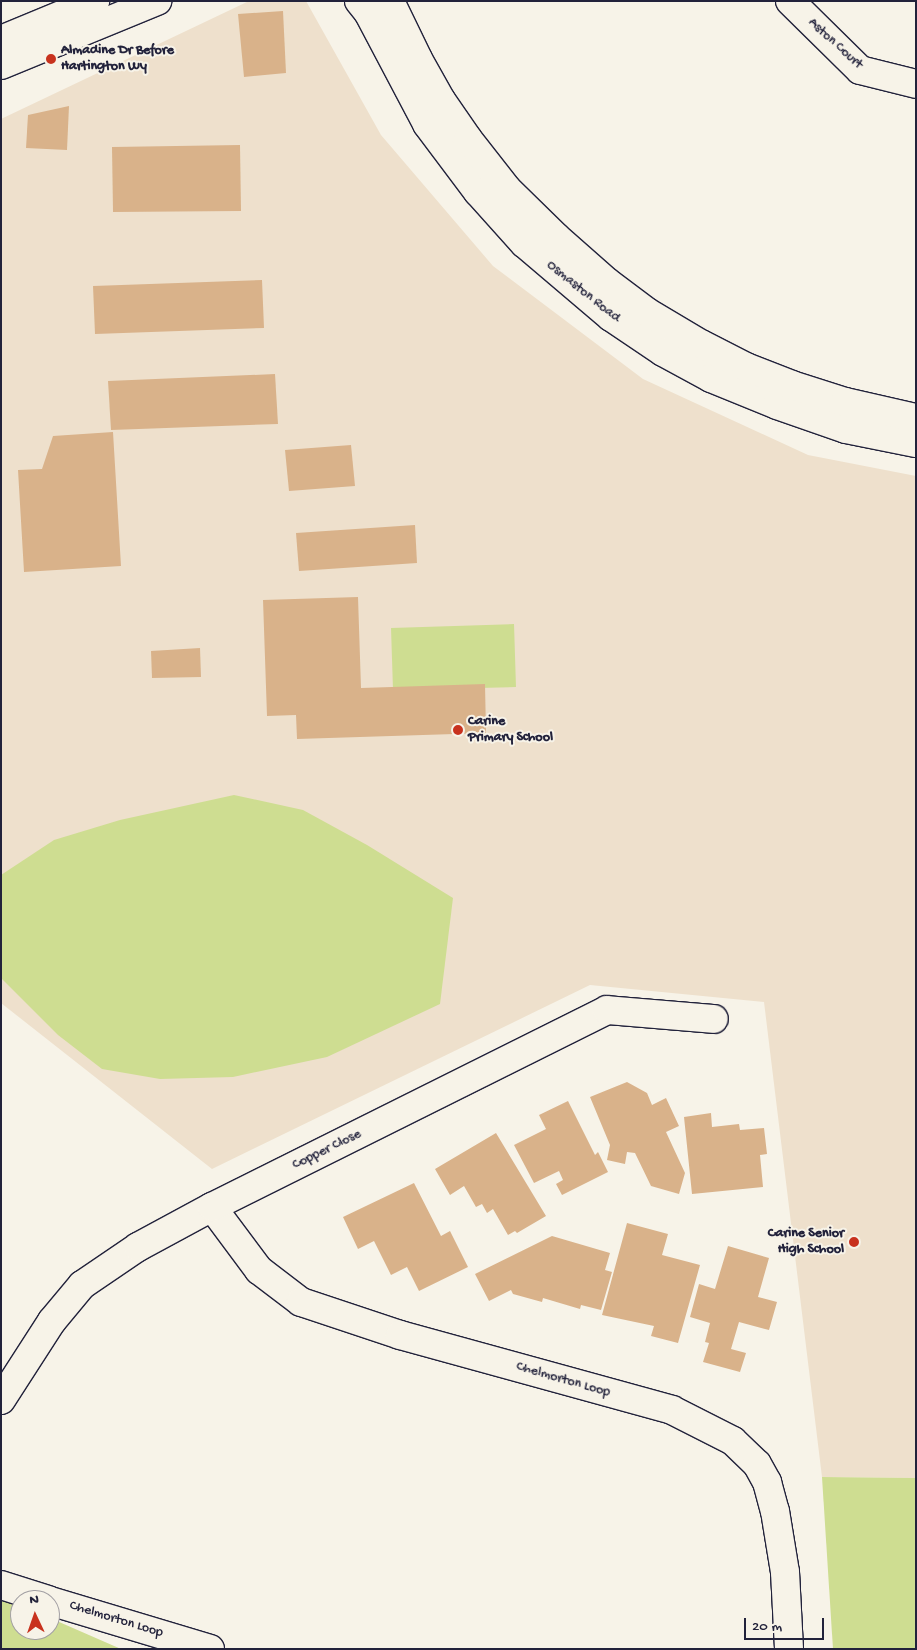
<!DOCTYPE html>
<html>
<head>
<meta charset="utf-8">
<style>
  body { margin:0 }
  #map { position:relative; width:917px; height:1650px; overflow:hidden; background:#f7f3e8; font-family:"Gochi Hand",sans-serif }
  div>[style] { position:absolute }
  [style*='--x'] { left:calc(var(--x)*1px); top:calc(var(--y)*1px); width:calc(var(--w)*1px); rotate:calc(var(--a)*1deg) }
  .built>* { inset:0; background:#eee0cc }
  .green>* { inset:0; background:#cedd91 }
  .building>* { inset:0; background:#d9b28a }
  .roads { filter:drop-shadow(1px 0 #22223b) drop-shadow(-1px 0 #22223b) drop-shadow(0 1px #22223b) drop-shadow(0 -1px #22223b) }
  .minor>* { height:28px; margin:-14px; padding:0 14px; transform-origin:14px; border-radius:14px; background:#f7f3e8 }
  .dots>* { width:14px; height:14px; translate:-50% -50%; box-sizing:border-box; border:2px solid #f7f3e8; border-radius:50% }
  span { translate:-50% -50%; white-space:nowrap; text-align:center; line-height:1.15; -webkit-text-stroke:4px #f7f3e8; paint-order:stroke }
  .street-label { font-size:14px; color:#22223b }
  .poi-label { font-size:14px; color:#22223b; font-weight:700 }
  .left { translate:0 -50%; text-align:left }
  .right { translate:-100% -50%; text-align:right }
  .frame { position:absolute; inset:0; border:2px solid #22223b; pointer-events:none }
  .north { position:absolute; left:10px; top:1590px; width:50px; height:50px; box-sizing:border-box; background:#f7f3e8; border:1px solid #a29fa3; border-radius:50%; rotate:357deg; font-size:14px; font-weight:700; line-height:20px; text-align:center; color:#22223b }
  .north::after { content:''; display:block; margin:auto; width:18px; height:22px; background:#c8321e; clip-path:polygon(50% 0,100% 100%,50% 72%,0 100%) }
  .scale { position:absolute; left:744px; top:1618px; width:80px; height:22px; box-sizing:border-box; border:2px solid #22223b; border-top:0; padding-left:6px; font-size:15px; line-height:18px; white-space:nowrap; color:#22223b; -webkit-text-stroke:4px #f7f3e8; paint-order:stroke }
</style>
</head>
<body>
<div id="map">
  <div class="built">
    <i style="clip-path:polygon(249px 1px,306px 1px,381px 135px,493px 266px,643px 379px,808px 455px,916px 476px,916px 1478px,822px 1477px,764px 1002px,590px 985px,212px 1169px,1px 1003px,1px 119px)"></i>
  </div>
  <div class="green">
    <i style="clip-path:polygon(514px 624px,516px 687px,393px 690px,391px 628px)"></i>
    <i style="clip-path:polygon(234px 795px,303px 810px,367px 845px,453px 898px,440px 1004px,327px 1057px,233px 1077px,160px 1079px,102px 1069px,58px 1035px,1px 978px,1px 875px,54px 840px,120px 820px)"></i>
    <i style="clip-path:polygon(822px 1477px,916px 1478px,916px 1649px,833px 1649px)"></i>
    <i style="clip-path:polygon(1px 1597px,20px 1605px,20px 1630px,50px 1630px,50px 1618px,121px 1649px,1px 1649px)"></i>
  </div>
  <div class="building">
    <i style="clip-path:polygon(283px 11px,286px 73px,244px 77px,238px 14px)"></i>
    <i style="clip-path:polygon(69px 106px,67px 150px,26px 148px,28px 115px)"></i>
    <i style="clip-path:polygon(240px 145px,241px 211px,113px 212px,112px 147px)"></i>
    <i style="clip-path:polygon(262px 280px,264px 328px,95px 334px,93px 286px)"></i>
    <i style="clip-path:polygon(275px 374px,278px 424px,111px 430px,108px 381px)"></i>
    <i style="clip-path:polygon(113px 432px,121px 566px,24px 572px,18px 470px,42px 469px,53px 436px)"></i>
    <i style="clip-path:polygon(351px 445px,355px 486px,289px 491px,285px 450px)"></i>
    <i style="clip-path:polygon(415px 525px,417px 563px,299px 571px,296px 533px)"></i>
    <i style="clip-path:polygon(358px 597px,361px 688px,485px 684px,486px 733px,297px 739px,296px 715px,267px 716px,263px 600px)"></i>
    <i style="clip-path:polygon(200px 648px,201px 677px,152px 678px,151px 651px)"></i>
    <i style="clip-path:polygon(627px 1082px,647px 1093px,652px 1105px,666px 1098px,679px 1126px,666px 1132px,685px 1173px,679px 1194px,651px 1186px,635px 1153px,627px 1152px,625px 1164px,607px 1160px,610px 1145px,590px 1097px)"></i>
    <i style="clip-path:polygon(568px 1101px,595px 1155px,598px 1152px,608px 1172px,562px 1195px,556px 1184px,563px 1180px,559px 1171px,534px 1183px,514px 1145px,546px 1129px,539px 1115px)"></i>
    <i style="clip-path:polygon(711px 1113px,712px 1127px,739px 1124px,740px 1130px,764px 1128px,767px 1154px,760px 1155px,763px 1187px,692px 1194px,684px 1117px)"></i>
    <i style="clip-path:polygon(496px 1133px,546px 1216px,517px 1233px,515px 1231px,508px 1235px,493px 1209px,487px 1213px,482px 1204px,476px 1207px,464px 1186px,450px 1195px,435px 1169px)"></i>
    <i style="clip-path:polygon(414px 1183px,441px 1236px,450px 1231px,468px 1267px,419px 1291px,407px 1267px,391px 1275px,374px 1241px,358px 1249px,343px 1217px)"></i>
    <i style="clip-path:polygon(627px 1223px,668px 1234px,662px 1255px,700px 1265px,678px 1343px,651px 1336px,654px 1326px,602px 1315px)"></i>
    <i style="clip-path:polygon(552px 1236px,610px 1253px,605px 1270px,612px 1272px,601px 1310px,581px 1305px,580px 1309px,543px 1298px,542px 1302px,513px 1294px,511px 1290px,489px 1301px,475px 1274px)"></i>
    <i style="clip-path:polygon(728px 1246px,769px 1258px,758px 1297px,777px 1302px,769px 1330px,739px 1322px,731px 1349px,746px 1353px,740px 1372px,703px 1362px,709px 1343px,705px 1342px,710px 1323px,690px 1317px,699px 1284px,715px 1289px)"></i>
  </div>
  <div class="roads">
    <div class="minor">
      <i style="--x:359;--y:1;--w:14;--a:51"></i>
      <i style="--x:368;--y:12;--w:127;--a:62.2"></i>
      <i style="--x:427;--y:124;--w:85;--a:53.1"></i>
      <i style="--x:478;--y:192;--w:69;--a:48"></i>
      <i style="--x:524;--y:243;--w:114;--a:40.4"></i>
      <i style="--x:611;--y:317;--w:63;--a:33.9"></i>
      <i style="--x:663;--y:352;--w:55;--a:28.4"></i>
      <i style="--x:711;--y:378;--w:71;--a:22.2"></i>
      <i style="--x:777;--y:405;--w:73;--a:19.2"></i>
      <i style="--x:846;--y:429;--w:71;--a:11.3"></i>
      <i style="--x:390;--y:1;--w:64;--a:64.2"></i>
      <i style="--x:418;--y:59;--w:47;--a:60.7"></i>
      <i style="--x:441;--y:100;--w:47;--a:55.3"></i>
      <i style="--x:468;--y:139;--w:63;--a:52"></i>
      <i style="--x:507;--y:189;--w:69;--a:44.4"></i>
      <i style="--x:556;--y:237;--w:68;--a:41.4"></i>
      <i style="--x:607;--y:282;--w:50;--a:36.9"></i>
      <i style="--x:647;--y:312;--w:63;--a:30.7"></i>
      <i style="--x:701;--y:344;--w:51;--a:27.1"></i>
      <i style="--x:746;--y:367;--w:49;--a:21.4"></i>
      <i style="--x:792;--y:385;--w:56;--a:17.8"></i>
      <i style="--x:845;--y:402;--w:73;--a:12.7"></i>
      <i style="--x:790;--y:1;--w:98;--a:44.6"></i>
      <i style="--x:860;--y:70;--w:58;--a:14"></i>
      <i style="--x:1;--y:40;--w:102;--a:-22.5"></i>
      <i style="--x:1;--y:65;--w:169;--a:-22.3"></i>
      <i style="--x:212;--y:1207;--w:79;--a:53.3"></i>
      <i style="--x:259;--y:1270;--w:53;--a:37.3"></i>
      <i style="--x:301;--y:1302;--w:104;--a:18.4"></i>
      <i style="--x:400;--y:1335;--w:282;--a:15.4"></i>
      <i style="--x:672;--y:1410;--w:68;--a:26.9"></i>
      <i style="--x:733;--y:1441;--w:33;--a:44"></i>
      <i style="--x:757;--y:1464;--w:21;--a:61"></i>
      <i style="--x:767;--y:1482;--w:30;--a:75"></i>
      <i style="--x:775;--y:1511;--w:62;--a:80.7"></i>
      <i style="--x:785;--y:1572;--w:77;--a:87"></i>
      <i style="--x:1;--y:1400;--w:94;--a:-57.2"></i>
      <i style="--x:52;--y:1321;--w:47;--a:-50.2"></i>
      <i style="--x:82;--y:1285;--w:68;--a:-34.2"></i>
      <i style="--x:138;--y:1247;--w:84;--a:-28.4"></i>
      <i style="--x:212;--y:1207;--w:441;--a:-26.5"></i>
      <i style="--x:607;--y:1010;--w:107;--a:4.8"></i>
      <i style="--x:1;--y:1585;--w:49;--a:17.7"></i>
      <i style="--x:50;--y:1601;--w:167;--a:16.7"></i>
    </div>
  </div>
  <div class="dots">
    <i style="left:51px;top:59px;background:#c8321e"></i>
    <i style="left:458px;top:730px;background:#c8321e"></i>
    <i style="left:854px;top:1242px;background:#c8321e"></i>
  </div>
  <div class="street-label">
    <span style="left:835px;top:44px;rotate:42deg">Aston Court</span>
    <span style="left:583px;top:292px;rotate:39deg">Osmaston Road</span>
    <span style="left:327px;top:1150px;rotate:-26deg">Copper Close</span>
    <span style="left:563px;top:1380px;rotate:16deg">Chelmorton Loop</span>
    <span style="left:116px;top:1620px;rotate:17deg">Chelmorton Loop</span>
  </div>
  <div class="poi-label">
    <span class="left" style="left:61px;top:59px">Almadine Dr Before<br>Hartington Wy</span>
    <span class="left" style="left:468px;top:730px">Carine<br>Primary School</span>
    <span class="right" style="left:844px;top:1242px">Carine Senior<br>High School</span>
  </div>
  <div class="frame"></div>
  <div class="north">N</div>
  <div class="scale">20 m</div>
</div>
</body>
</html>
